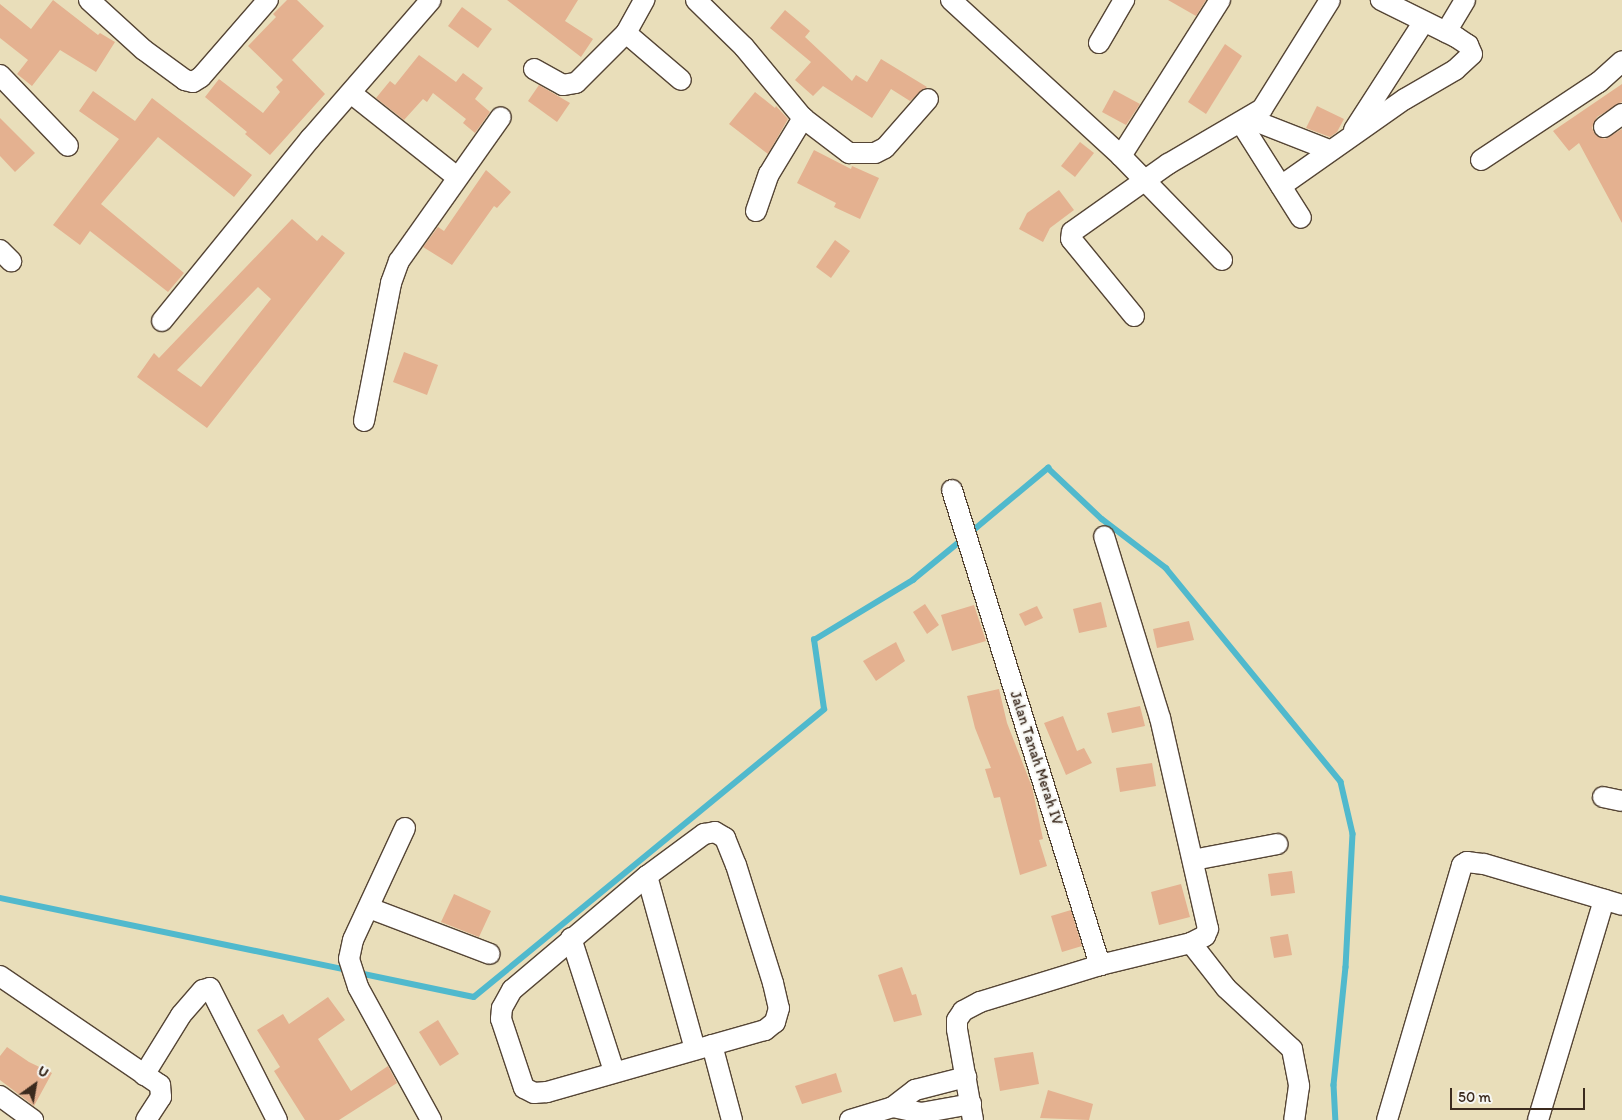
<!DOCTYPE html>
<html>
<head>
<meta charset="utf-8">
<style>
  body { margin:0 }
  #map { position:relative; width:1622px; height:1120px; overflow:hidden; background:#e9deba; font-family:Itim,sans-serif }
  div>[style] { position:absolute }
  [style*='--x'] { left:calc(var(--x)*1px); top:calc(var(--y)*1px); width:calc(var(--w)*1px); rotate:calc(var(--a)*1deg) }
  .stream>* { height:5.5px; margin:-2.75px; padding:0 2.75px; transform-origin:2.75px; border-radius:2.75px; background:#50b9cd }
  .building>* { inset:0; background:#e4b190 }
  .roads { filter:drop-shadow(1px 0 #554535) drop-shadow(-1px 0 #554535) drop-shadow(0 1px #554535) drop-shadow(0 -1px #554535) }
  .street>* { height:20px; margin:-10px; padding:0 10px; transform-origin:10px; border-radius:10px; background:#fff }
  span { translate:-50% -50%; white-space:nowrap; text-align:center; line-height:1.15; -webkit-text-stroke:4px #f6f6f2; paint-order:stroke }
  .street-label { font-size:15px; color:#3b2a1e }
  .north { position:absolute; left:10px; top:1060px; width:50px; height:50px; -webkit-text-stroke:4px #f6f6f2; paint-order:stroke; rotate:32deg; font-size:14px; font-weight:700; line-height:20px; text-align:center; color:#3b2a1e }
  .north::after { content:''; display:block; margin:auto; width:18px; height:22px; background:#3b2a1e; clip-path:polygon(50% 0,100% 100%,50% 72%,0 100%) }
  .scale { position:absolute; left:1450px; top:1088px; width:135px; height:22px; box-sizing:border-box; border:2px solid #3b2a1e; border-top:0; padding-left:6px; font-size:15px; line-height:18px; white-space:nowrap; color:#3b2a1e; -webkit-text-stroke:4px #f6f6f2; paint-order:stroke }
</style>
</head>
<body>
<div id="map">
  <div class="stream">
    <i style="--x:970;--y:533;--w:102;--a:-39.8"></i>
    <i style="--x:1048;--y:468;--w:74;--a:43.4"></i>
    <i style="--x:1102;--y:519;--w:81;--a:37.4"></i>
    <i style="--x:1166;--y:568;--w:276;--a:50.7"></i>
    <i style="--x:1341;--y:782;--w:53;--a:77"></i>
    <i style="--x:1353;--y:834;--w:133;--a:93"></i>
    <i style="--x:1346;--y:967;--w:119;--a:95.8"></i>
    <i style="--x:1334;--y:1085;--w:35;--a:87"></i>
    <i style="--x:0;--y:898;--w:354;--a:11.7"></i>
    <i style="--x:359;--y:973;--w:117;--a:11.8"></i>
    <i style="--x:474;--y:997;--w:453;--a:-39.4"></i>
    <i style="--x:824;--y:709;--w:70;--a:-98.2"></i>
    <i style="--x:814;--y:640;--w:116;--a:-31.2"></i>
    <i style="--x:913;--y:580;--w:65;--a:-39.4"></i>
  </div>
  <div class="building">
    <i style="clip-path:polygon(53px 0,98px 35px,100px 33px,115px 42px,96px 72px,60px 50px,32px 86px,17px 74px,28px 60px,0 38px,0 4px,31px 29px)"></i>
    <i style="clip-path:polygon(287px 0,297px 0,324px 26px,292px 60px,325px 94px,270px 155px,245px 134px,247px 132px,205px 97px,219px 79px,263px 113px,280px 92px,276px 87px,283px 80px,248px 46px,276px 17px,273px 14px)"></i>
    <i style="clip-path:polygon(507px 0,578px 0,565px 21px,593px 39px,581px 57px)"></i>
    <i style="clip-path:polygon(1168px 0,1206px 0,1196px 16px)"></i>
    <i style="clip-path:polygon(462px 7px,492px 29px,478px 48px,448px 26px)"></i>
    <i style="clip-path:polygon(785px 10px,810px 31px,805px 37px,852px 81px,856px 75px,867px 82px,881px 59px,927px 87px,910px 101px,891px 89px,872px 118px,823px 86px,813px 96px,795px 80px,811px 62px,770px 28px)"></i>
    <i style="clip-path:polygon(1225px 44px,1242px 56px,1206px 114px,1188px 102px)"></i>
    <i style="clip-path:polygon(419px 55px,456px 82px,463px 73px,483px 88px,475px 99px,490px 112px,475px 133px,463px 123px,466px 119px,433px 93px,427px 102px,423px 99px,404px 120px,376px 98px,390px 81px,395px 85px)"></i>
    <i style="clip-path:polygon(1622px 84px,1622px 102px,1597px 117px,1592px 128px,1595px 134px,1605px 139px,1622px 129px,1622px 223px,1579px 143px,1569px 151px,1553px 131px)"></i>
    <i style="clip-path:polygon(539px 85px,570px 103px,557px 122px,528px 101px)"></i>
    <i style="clip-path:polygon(1114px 90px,1140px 104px,1126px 125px,1102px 112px)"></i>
    <i style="clip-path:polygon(93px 91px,135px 121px,152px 98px,252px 175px,234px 197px,158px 137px,101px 204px,184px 273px,168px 292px,90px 231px,80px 245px,53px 225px,119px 139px,79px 111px)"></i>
    <i style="clip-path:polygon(755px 92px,775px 108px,776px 106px,788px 119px,768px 154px,729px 124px)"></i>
    <i style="clip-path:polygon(1317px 106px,1344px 119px,1337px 132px,1330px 137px,1306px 128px)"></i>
    <i style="clip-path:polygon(0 118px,35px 153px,15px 172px,0 156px)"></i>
    <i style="clip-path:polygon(1080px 142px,1094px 153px,1075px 177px,1061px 166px)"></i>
    <i style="clip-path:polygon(814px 150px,851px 169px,852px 166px,879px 178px,860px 219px,834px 207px,836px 203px,797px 183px)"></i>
    <i style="clip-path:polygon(486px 170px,511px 192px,497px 208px,494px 206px,452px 265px,423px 247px,438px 227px,444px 231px)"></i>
    <i style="clip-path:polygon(1059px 190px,1074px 210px,1050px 228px,1043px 242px,1019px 229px,1027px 213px)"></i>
    <i style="clip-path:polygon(evenodd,292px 219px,317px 241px,322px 235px,345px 253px,207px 428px,137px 377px,154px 353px,159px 358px,292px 219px,258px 287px,271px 299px,201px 387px,177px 370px,258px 287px)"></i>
    <i style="clip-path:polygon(835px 240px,850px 251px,831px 278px,816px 267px)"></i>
    <i style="clip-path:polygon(404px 352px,438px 365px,427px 395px,393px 382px)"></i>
    <i style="clip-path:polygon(1101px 602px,1107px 627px,1079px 633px,1073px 609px)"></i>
    <i style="clip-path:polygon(925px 604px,939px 625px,927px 634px,913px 612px)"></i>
    <i style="clip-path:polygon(974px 605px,986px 641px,952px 651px,941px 615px)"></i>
    <i style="clip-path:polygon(1037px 606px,1043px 618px,1025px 626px,1019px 614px)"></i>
    <i style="clip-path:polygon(1189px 621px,1194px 640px,1157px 648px,1153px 629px)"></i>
    <i style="clip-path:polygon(896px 642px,905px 661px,876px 681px,863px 661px)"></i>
    <i style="clip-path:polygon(999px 689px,1007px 723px,1032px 787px,1043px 839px,1039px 840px,1047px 866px,1020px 875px,1000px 797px,994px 798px,985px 769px,991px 768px,975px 728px,967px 696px)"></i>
    <i style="clip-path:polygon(1140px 706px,1145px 726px,1112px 733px,1107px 713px)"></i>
    <i style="clip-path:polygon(1063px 716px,1077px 751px,1084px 748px,1092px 763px,1066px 775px,1044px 723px)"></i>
    <i style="clip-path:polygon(1152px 763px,1156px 786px,1120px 792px,1116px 768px)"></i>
    <i style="clip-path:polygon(1292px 871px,1295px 893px,1271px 896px,1268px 874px)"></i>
    <i style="clip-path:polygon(1181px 884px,1190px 917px,1159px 925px,1151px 892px)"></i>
    <i style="clip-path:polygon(454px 894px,491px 911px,479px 937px,441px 922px)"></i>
    <i style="clip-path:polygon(1071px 910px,1082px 946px,1062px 952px,1051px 916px)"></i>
    <i style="clip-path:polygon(1288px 934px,1292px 955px,1274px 958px,1270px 937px)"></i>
    <i style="clip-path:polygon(902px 967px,912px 995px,916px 994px,922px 1015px,894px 1022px,878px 975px)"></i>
    <i style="clip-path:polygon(328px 997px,345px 1020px,318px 1039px,351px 1091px,388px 1066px,397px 1083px,339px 1120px,305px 1120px,274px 1071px,280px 1067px,257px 1030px,283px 1014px,289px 1024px)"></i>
    <i style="clip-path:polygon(438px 1020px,459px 1054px,440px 1066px,419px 1032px)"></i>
    <i style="clip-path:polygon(7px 1047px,29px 1062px,52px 1073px,34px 1106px,0 1080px,0 1056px)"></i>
    <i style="clip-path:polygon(1033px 1052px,1039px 1084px,1000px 1091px,994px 1058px)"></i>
    <i style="clip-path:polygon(836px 1073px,842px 1092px,802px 1104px,795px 1086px)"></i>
    <i style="clip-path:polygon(1048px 1090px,1093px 1104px,1089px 1120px,1040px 1118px)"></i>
  </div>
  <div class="roads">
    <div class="street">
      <i style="--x:89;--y:0;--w:74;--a:42.3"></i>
      <i style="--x:144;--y:50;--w:51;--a:36.2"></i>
      <i style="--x:185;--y:80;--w:8;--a:14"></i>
      <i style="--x:193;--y:82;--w:9;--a:-32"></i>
      <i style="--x:201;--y:77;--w:102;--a:-49"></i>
      <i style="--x:696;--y:0;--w:67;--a:44.4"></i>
      <i style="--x:744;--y:47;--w:92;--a:50.3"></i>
      <i style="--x:803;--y:118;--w:58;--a:37.3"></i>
      <i style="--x:849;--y:153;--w:26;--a:0"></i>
      <i style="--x:875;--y:153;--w:11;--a:-27"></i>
      <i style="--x:885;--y:148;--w:65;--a:-48.7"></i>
      <i style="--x:951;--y:0;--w:231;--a:42.5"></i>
      <i style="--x:1121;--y:156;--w:145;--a:45.8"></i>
      <i style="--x:1446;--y:32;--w:37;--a:-59"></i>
      <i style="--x:626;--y:33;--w:72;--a:40.5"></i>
      <i style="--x:1099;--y:43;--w:50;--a:-59.8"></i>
      <i style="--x:534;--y:69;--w:33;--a:29"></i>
      <i style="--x:563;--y:85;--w:13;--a:-9"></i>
      <i style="--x:576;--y:83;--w:71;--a:-45"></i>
      <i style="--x:626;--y:33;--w:38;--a:-61"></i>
      <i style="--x:0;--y:75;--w:98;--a:46.2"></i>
      <i style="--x:351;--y:93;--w:135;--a:38.4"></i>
      <i style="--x:1250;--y:119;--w:85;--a:21.4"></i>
      <i style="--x:1241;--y:123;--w:112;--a:57.7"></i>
      <i style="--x:1604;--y:127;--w:22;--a:-36"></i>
      <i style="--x:1354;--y:130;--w:127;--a:-57.2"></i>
      <i style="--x:1121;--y:156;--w:185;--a:-57.6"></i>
      <i style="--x:1481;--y:160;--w:141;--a:-33.5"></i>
      <i style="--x:1599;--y:82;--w:31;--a:-42"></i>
      <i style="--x:1281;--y:186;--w:151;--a:-35.1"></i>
      <i style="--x:1405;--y:99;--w:58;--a:-30.1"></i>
      <i style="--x:1455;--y:70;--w:23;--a:-43"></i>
      <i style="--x:1472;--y:54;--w:10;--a:-114"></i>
      <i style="--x:1468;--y:45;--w:14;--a:-146"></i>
      <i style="--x:1456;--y:37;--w:84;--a:-153.7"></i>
      <i style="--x:756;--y:211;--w:39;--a:-71"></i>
      <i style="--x:769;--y:174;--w:66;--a:-58.7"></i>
      <i style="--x:0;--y:250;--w:16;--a:45"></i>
      <i style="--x:1134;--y:316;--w:99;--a:-129.3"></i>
      <i style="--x:1071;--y:239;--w:7;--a:-82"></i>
      <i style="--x:1072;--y:232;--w:118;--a:-35.3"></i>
      <i style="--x:1168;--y:164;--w:109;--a:-30.3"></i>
      <i style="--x:1262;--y:109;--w:128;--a:-58"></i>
      <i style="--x:162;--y:321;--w:235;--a:-50.9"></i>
      <i style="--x:310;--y:139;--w:184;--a:-49"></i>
      <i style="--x:364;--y:421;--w:141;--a:-78.9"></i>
      <i style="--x:391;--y:283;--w:23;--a:-70"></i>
      <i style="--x:399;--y:261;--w:176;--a:-54.7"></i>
      <i style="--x:952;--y:490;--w:498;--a:72.7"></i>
      <i style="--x:1603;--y:797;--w:19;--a:12"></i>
      <i style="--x:405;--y:828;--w:123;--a:114.9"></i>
      <i style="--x:353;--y:940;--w:19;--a:102"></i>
      <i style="--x:349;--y:959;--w:29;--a:72"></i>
      <i style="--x:358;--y:987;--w:152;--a:61.2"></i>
      <i style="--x:715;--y:832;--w:12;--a:31"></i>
      <i style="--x:725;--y:838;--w:29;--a:68"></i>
      <i style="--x:736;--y:865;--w:124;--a:72.6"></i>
      <i style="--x:773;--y:983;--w:26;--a:77"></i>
      <i style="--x:779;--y:1008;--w:15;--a:106"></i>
      <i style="--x:775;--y:1022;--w:13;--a:141"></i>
      <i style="--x:765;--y:1030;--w:227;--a:164.1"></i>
      <i style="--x:547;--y:1092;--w:13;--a:176"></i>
      <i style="--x:534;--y:1093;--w:11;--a:-153"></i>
      <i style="--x:524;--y:1088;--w:73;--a:-108.4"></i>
      <i style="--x:501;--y:1019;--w:11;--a:-85"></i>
      <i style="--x:502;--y:1008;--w:21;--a:-61"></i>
      <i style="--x:512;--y:990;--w:177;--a:-40.2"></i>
      <i style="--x:647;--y:876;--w:71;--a:-36.4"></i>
      <i style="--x:704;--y:834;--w:11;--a:-10"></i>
      <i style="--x:1193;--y:860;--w:86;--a:-10.7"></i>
      <i style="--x:647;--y:876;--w:180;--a:74.5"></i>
      <i style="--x:369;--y:908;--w:129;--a:20.8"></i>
      <i style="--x:571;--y:938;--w:140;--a:72.1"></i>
      <i style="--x:1191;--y:943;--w:57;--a:52.1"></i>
      <i style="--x:1226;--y:988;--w:90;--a:42.7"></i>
      <i style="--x:1292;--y:1049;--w:38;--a:79"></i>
      <i style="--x:1299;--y:1086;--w:34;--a:98"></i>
      <i style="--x:0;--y:976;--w:194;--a:34.3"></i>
      <i style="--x:160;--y:1085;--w:12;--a:85"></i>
      <i style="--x:161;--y:1097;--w:27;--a:123"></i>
      <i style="--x:712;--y:1045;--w:78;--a:75.1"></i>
      <i style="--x:144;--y:1075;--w:70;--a:-58.3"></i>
      <i style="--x:181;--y:1015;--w:33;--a:-49"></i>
      <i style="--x:203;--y:990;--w:7;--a:-16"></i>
      <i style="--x:210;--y:988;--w:148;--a:63.1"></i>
      <i style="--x:0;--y:1096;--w:41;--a:36"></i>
      <i style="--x:893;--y:1107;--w:29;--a:12"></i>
      <i style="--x:921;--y:1113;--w:51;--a:-10.2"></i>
      <i style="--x:850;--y:1120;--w:45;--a:-16.8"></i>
      <i style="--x:893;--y:1107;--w:28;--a:-38"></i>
      <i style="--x:915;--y:1090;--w:53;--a:-14.3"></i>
      <i style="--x:973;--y:1120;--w:92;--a:-100"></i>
      <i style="--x:957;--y:1029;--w:9;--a:-90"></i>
      <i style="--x:957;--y:1020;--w:11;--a:-56"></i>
      <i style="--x:963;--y:1011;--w:19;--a:-28"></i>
      <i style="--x:980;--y:1002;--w:126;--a:-17.1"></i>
      <i style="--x:1100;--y:965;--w:94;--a:-13.6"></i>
      <i style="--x:1191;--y:943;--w:16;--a:-27"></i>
      <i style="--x:1205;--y:936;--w:8;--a:-67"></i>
      <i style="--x:1208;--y:929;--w:216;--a:-102.8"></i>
      <i style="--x:1160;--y:718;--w:190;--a:-107.1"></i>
      <i style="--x:1387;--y:1120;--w:266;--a:-73.6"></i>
      <i style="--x:1462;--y:865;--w:6;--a:-31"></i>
      <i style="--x:1467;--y:862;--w:17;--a:7"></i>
      <i style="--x:1484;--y:864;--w:144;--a:16.5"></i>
      <i style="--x:1538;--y:1120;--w:230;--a:-73.3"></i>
    </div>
  </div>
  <div class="street-label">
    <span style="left:1036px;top:758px;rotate:72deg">Jalan Tanah Merah IV</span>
  </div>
  <div class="north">U</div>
  <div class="scale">50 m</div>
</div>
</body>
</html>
